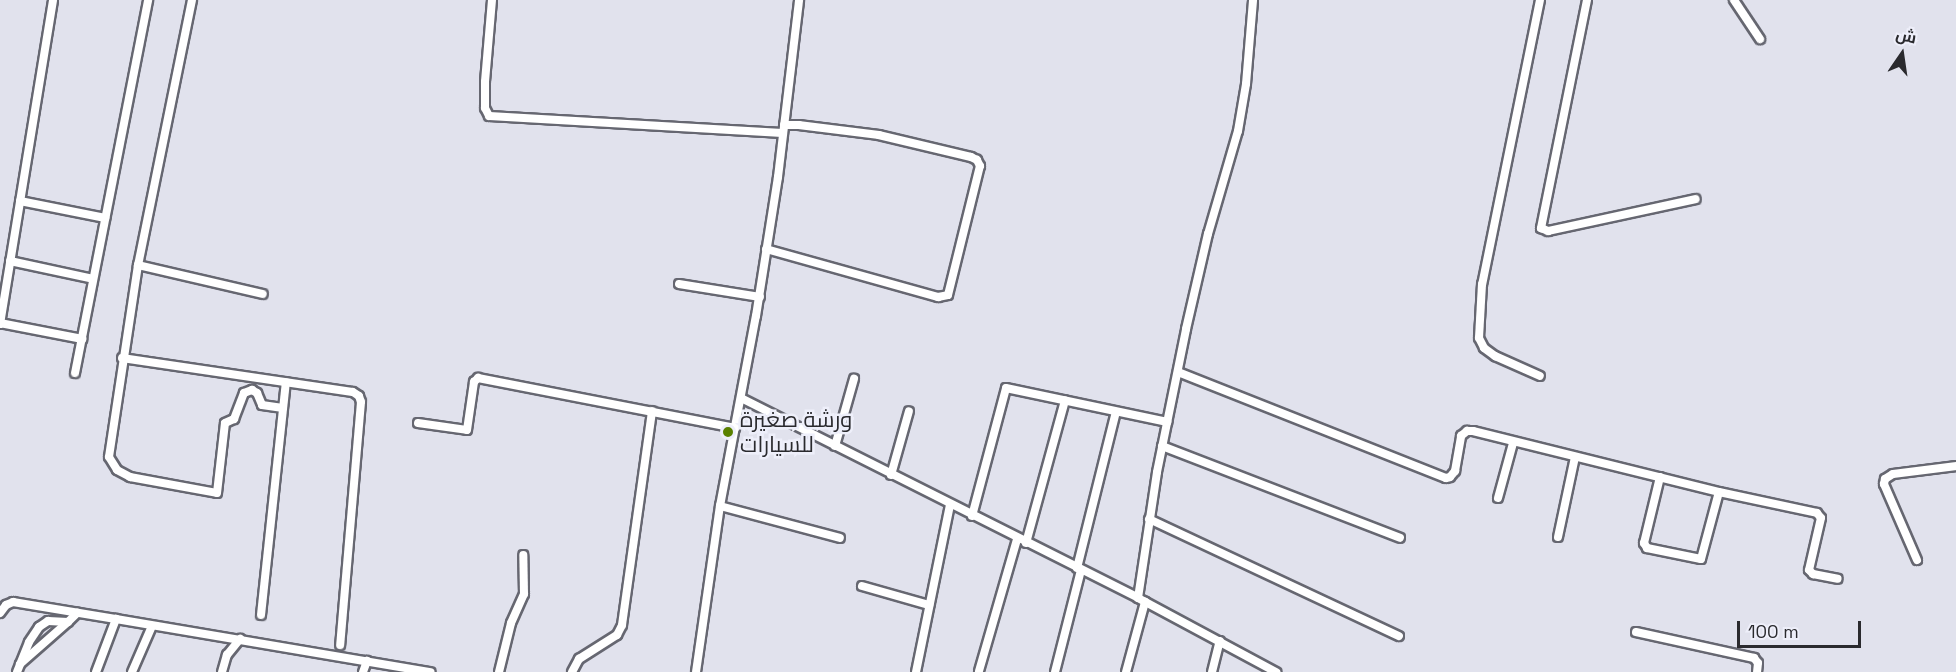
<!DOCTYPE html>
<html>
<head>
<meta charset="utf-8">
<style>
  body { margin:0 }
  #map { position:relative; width:1956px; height:672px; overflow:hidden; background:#e1e2ed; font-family:"Space Grotesk",Cairo,sans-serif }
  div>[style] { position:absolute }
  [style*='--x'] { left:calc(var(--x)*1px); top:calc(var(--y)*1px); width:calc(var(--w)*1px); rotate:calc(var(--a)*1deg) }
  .roads { filter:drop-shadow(2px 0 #666771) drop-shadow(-2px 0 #666771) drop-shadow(0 2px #666771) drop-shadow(0 -2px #666771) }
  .minor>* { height:8px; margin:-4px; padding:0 4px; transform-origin:4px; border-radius:4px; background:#fff }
  .dots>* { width:16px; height:16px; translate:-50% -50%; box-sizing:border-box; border:3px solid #eeeffa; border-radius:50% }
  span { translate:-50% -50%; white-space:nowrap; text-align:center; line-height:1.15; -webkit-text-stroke:5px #eeeffa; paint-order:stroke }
  .poi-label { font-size:22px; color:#2a2a2e }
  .left { translate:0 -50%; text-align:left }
  .north { position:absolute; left:1872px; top:24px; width:60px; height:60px; -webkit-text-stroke:4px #eeeffa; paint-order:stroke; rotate:13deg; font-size:16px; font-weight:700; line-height:24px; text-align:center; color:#2a2a2e }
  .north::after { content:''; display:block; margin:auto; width:21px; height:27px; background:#2a2a2e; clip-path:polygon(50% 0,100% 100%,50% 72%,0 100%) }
  .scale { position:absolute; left:1737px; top:621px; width:124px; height:27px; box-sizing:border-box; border:3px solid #2a2a2e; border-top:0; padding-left:8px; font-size:18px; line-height:21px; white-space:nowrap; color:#2a2a2e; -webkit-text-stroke:4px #eeeffa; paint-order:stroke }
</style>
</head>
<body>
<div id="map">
  <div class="roads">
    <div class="minor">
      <i style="--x:192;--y:0;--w:270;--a:101.5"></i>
      <i style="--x:138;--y:265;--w:194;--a:98.6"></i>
      <i style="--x:109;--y:457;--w:15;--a:58"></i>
      <i style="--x:117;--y:470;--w:15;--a:28"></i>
      <i style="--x:130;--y:477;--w:88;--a:10.4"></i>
      <i style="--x:217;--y:493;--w:70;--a:-83.5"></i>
      <i style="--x:225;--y:423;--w:10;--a:-24"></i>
      <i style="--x:234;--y:419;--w:28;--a:-69"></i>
      <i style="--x:244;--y:393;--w:9;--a:-21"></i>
      <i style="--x:252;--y:390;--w:6;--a:31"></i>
      <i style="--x:257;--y:393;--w:13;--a:67"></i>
      <i style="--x:262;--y:405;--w:21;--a:8"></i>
      <i style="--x:492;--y:0;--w:82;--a:94.9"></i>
      <i style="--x:485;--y:82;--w:26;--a:90"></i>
      <i style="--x:485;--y:108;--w:9;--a:63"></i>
      <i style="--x:489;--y:116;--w:294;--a:3.3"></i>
      <i style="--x:1540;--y:0;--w:290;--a:101.5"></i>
      <i style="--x:1482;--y:284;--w:54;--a:93.2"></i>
      <i style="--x:1479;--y:338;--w:11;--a:63"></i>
      <i style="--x:1484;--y:348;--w:14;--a:36"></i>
      <i style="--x:1495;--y:356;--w:49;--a:24"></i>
      <i style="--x:1587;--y:0;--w:233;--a:101.4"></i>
      <i style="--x:1541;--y:228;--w:8;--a:23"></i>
      <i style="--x:1548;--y:231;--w:151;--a:-12.2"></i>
      <i style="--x:1734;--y:0;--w:47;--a:56.3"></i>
      <i style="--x:20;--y:201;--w:87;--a:11.3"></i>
      <i style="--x:766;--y:249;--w:179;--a:15.6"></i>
      <i style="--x:938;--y:297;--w:10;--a:-11"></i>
      <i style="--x:948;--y:295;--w:133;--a:-76.1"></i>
      <i style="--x:980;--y:166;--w:7;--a:-117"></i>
      <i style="--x:977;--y:160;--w:7;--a:-153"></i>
      <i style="--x:971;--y:157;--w:95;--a:-166.6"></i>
      <i style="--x:879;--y:135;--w:81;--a:-172.9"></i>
      <i style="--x:799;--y:125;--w:15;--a:180"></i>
      <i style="--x:10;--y:261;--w:85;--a:12.2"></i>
      <i style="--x:138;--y:265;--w:128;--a:13.1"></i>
      <i style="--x:679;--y:284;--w:82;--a:9.1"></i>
      <i style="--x:0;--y:323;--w:84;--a:11"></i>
      <i style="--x:0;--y:324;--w:328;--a:-80.7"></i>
      <i style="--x:122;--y:358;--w:233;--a:8.4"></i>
      <i style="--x:353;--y:392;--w:7;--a:34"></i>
      <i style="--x:359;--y:396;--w:6;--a:72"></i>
      <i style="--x:361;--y:402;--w:244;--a:94.9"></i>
      <i style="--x:1178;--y:372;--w:288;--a:21.6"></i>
      <i style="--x:1446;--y:478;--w:4;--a:-14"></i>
      <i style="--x:1450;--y:477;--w:8;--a:-50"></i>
      <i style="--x:1455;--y:471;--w:36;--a:-80"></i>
      <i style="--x:1461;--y:436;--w:8;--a:-40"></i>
      <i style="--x:1467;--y:431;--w:6;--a:0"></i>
      <i style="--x:1473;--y:431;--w:253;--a:13.9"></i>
      <i style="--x:1719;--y:492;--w:100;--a:12.1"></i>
      <i style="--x:1817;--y:513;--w:6;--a:51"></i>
      <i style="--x:1821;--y:518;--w:53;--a:103"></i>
      <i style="--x:1809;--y:570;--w:6;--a:45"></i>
      <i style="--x:1813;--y:574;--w:25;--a:11"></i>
      <i style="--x:75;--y:373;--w:380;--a:-78.9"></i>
      <i style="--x:741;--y:398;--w:445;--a:26.7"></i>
      <i style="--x:1138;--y:598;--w:157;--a:28.2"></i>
      <i style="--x:418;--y:423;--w:49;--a:8.1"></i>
      <i style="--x:467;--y:430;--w:49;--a:-81.7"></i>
      <i style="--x:474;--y:382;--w:6;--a:-45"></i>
      <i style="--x:478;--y:378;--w:262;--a:11"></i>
      <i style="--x:835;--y:446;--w:70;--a:-74.2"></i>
      <i style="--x:1162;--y:446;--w:255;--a:21.1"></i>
      <i style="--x:891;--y:475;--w:66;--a:-74.3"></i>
      <i style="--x:1660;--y:477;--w:68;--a:103.6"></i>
      <i style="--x:1644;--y:543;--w:6;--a:59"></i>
      <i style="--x:1647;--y:548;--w:55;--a:11.5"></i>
      <i style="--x:1701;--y:559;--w:69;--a:-75"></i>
      <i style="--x:1498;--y:498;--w:57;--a:-74.7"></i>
      <i style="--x:720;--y:506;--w:124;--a:14.9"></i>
      <i style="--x:972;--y:516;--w:132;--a:-75.1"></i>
      <i style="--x:1006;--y:388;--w:165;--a:11.9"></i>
      <i style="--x:1149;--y:519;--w:276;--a:25.1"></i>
      <i style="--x:1558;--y:537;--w:82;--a:-78"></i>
      <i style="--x:1026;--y:543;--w:148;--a:-74.7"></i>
      <i style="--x:1917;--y:560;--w:83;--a:-113.5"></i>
      <i style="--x:1884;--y:484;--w:5;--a:-79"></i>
      <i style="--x:1885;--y:479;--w:9;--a:-32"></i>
      <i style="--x:1893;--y:474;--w:64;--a:-7.2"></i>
      <i style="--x:1077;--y:568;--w:161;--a:-76"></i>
      <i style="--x:862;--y:586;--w:70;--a:15.8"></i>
      <i style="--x:1138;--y:598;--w:127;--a:-81.4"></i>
      <i style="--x:1157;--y:472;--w:146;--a:-78.5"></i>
      <i style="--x:1186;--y:329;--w:98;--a:-77"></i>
      <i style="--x:1208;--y:234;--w:107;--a:-73.8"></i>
      <i style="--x:1238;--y:131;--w:48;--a:-80.3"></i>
      <i style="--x:1246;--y:84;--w:84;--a:-85.2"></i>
      <i style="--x:0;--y:613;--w:10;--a:-53"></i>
      <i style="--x:6;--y:605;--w:8;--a:-23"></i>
      <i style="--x:13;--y:602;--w:104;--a:9.4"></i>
      <i style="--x:261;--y:615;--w:234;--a:-83.9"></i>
      <i style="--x:1636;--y:632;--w:121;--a:12.4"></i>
      <i style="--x:1754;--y:658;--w:6;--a:51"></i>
      <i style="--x:1758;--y:663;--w:9;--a:96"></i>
      <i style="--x:20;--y:664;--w:64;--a:-41.2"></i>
      <i style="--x:979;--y:671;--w:137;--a:-73.9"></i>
      <i style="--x:17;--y:672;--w:32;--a:-68"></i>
      <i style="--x:29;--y:642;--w:18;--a:-56"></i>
      <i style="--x:39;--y:627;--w:11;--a:-34"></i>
      <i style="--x:48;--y:621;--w:20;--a:3"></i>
      <i style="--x:68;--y:622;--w:13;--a:-45"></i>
      <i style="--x:96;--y:672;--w:57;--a:-69.3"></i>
      <i style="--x:116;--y:619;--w:319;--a:9.6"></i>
      <i style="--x:132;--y:672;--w:50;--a:-66.5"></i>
      <i style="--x:222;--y:672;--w:18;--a:-74"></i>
      <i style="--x:227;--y:655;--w:21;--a:-51"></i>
      <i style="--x:363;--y:672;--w:12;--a:-70"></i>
      <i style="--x:499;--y:672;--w:50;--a:-76.2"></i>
      <i style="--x:511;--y:623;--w:32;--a:-66"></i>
      <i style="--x:524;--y:594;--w:39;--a:-91"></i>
      <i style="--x:572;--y:672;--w:15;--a:-62"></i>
      <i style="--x:579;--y:659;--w:45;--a:-32.3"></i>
      <i style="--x:617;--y:635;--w:11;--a:-63"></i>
      <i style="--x:622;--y:625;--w:216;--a:-82"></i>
      <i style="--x:696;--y:672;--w:168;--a:-81.8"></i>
      <i style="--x:720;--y:506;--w:193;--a:-79.3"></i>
      <i style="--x:756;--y:316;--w:141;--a:-81"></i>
      <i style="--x:778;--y:177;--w:178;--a:-83.2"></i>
      <i style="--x:916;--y:672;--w:170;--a:-78.5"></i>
      <i style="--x:1055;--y:672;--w:105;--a:-75.7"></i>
      <i style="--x:1126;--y:672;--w:73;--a:-74.8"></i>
      <i style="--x:1212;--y:672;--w:32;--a:-76"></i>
    </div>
  </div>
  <div class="dots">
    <i style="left:728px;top:432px;background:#5a8100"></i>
  </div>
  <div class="poi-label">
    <span class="left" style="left:740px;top:432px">ورشة صغيرة<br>للسيارات</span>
  </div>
  <div class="north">ش</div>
  <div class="scale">100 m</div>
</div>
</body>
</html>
